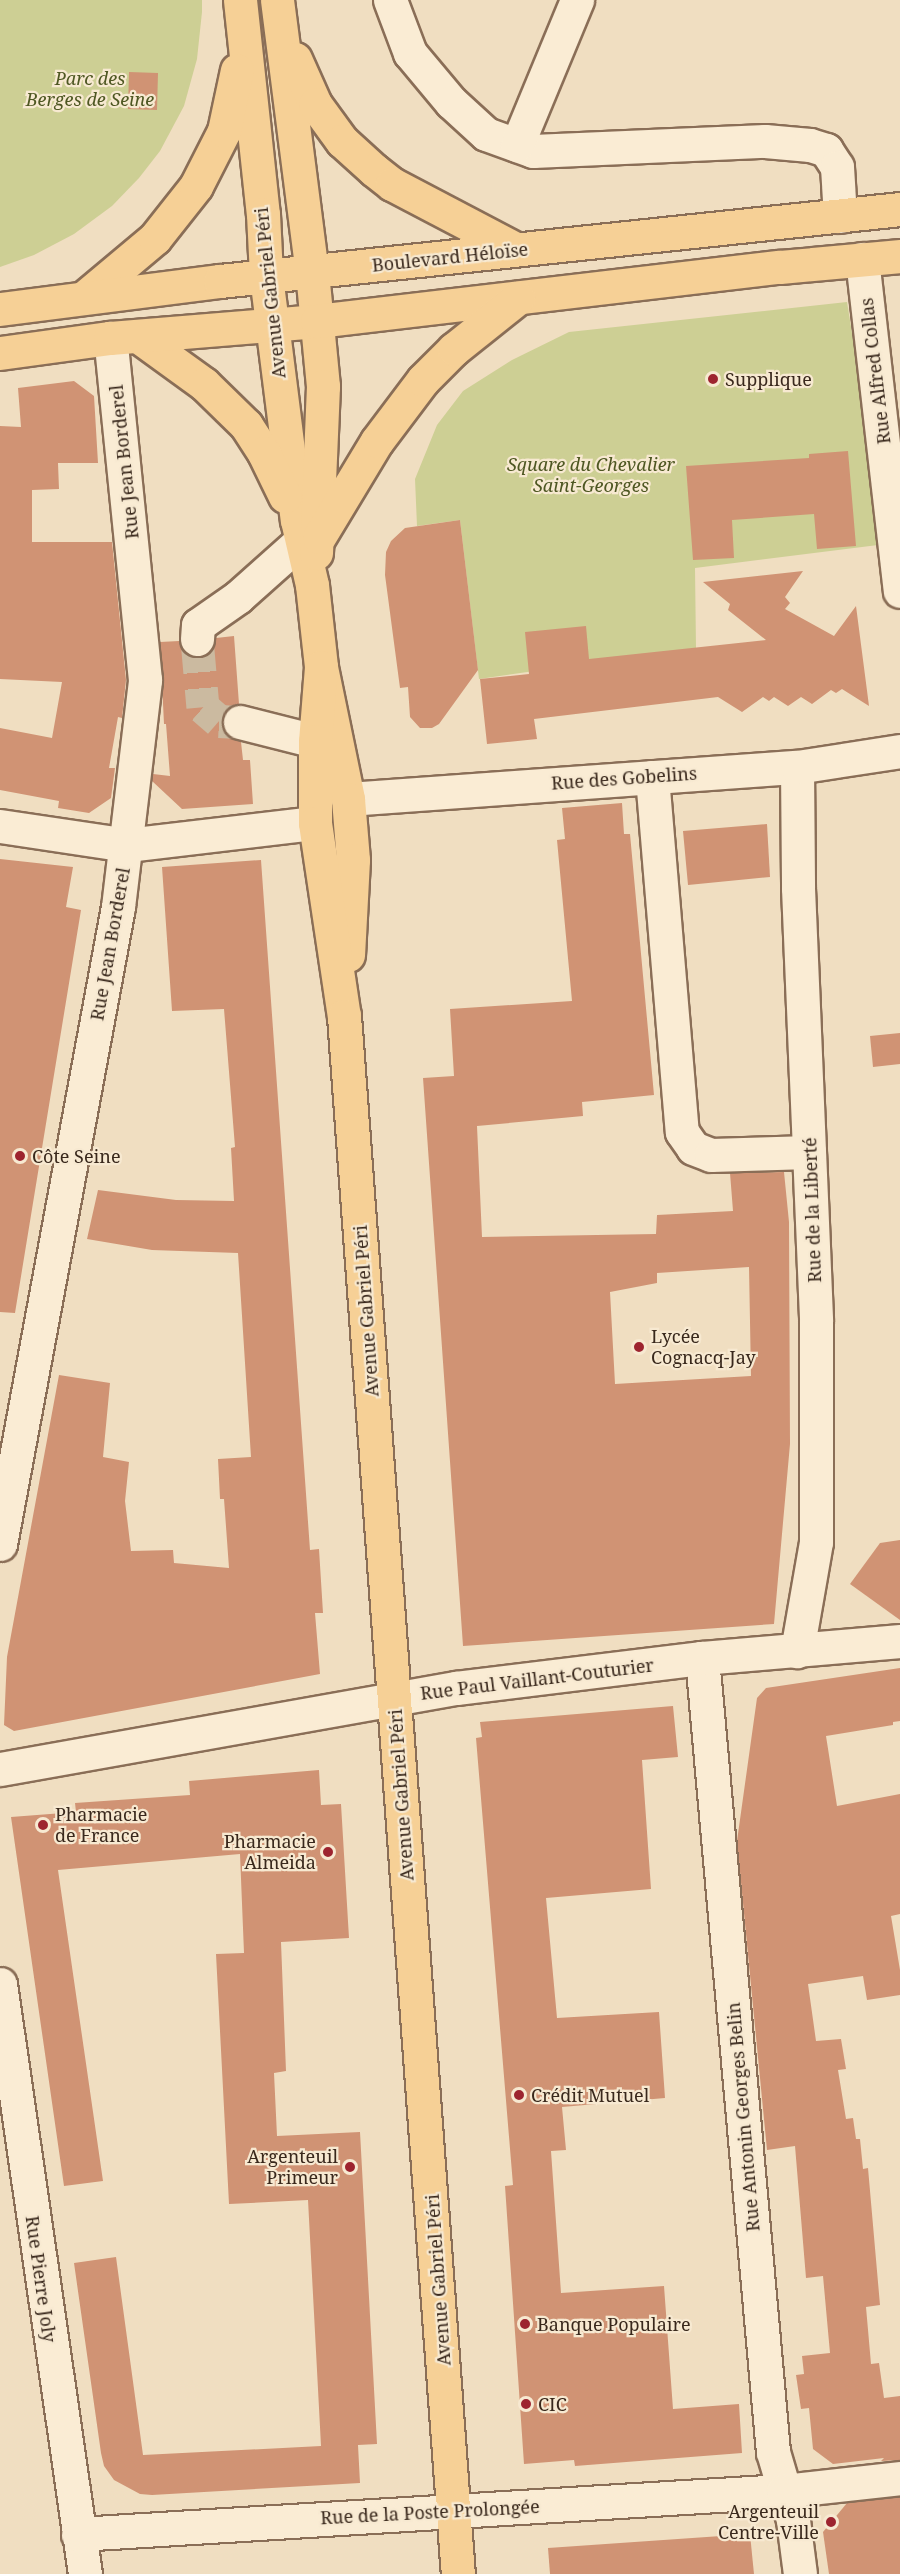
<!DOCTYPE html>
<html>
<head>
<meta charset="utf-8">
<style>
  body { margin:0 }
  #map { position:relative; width:900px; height:2574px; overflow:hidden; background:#f0dec1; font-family:"Noto Serif",serif }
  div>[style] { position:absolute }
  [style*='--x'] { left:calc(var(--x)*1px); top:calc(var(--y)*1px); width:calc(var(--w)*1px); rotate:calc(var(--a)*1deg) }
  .green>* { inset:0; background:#cdcf94 }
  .building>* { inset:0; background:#d09374 }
  .minor-tunnel>* { height:33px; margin-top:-16.5px; transform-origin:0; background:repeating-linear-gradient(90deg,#cbbaa0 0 33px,transparent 0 49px) }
  .roads { filter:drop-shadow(2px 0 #8a6e57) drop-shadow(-2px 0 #8a6e57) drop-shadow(0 2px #8a6e57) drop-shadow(0 -2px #8a6e57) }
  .minor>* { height:33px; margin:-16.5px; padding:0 16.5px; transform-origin:16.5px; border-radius:16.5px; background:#faecd4 }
  .major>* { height:33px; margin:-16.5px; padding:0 16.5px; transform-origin:16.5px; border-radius:16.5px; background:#f6d096 }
  .dots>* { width:16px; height:16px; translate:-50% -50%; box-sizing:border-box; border:3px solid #f7e9d1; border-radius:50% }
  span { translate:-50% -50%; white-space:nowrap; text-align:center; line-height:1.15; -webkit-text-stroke:4.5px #f7e9d1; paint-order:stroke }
  .park-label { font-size:18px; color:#4e5722; font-style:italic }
  .street-label { font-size:18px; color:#39281c }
  .poi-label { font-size:18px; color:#39281c }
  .left { translate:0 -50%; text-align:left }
  .right { translate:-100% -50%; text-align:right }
</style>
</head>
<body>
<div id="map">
  <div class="green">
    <i style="clip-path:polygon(0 0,202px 0,202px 12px,197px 59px,184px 106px,160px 151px,139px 178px,112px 206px,74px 234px,34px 255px,0 267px)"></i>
    <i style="clip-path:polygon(847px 302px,886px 544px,695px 568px,696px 648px,479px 679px,460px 520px,417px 526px,415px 479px,437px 425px,463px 391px,512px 360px,569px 332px)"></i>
  </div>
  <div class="building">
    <i style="clip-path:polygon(129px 72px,158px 73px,157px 110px,128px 109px)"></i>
    <i style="clip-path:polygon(74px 381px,94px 396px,98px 463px,58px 463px,59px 489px,32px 490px,32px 542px,112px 542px,126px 680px,122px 718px,118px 717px,109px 768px,115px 768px,111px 798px,89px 813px,58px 808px,59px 801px,0 790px,0 728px,52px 738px,62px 682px,0 679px,0 426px,21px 427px,18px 388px)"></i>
    <i style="clip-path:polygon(848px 451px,856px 546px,817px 549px,814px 514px,732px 520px,734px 558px,693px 560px,686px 466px,809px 458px,809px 454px)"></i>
    <i style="clip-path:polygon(460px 520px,478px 670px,439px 724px,432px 728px,420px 728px,410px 717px,408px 687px,400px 688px,385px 575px,386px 552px,391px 541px,405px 528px)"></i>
    <i style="clip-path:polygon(803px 571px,785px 597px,790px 603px,785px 609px,834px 636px,856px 606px,869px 706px,842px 689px,836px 693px,831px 690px,812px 704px,801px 697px,788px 706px,774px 697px,769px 701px,763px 697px,742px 712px,718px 697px,534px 719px,537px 739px,487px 744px,480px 679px,529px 674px,525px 632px,586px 626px,589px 659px,766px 640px,728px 610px,730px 604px,703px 582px)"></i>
    <i style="clip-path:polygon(234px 636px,239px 704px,226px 709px,222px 717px,222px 727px,227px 736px,241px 742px,243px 760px,250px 760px,253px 804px,182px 809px,152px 781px,153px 774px,170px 776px,166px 724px,164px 724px,160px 642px,179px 641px,186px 654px,196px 658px,205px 656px,212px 650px,216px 638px)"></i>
    <i style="clip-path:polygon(evenodd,622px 803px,624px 834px,630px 834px,654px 1095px,582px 1102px,583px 1116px,477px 1126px,482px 1237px,656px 1234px,657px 1215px,733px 1211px,730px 1173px,784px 1172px,789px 1222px,790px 1444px,774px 1624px,463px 1646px,423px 1078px,454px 1076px,450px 1009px,572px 1001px,557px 840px,565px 839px,562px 808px,622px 803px,749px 1267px,751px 1376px,615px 1384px,610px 1292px,657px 1283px,657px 1273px,749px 1267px)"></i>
    <i style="clip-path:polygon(767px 824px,770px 877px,688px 885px,683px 831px)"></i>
    <i style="clip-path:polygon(0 859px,73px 867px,66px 907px,81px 910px,15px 1313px,0 1312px)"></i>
    <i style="clip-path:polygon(261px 860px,310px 1550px,319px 1549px,323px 1613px,315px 1613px,320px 1674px,14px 1731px,4px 1725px,7px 1657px,59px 1375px,110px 1383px,103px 1457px,129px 1462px,125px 1501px,131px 1551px,173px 1550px,174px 1563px,229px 1568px,224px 1499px,220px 1499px,218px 1459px,251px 1457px,238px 1253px,152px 1250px,87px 1239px,98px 1190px,176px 1200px,234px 1201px,231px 1148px,235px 1147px,224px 1009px,172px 1011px,162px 867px)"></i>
    <i style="clip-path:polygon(900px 1033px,900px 1064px,873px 1067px,870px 1036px)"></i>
    <i style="clip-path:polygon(900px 1540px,900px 1620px,850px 1584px,880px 1543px)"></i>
    <i style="clip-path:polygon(900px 1668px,900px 1721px,893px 1722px,893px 1725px,826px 1736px,837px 1806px,900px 1794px,900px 1914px,891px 1916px,900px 1970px,900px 1995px,867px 2000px,863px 1976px,808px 1984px,816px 2041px,841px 2039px,846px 2069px,838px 2070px,846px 2119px,853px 2118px,856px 2139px,860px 2139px,863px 2169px,868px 2168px,880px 2305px,866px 2307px,871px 2364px,879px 2363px,884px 2398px,900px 2396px,900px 2460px,881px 2461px,884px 2458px,833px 2464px,813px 2449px,809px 2408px,801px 2409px,796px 2375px,804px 2374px,802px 2356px,830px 2353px,823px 2276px,806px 2278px,795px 2146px,767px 2150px,737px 1841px,757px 1698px,766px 1688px)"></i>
    <i style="clip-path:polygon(673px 1706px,678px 1757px,642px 1760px,651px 1889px,546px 1898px,557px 2018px,659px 2012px,665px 2098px,562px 2107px,566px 2150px,551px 2151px,561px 2293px,664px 2286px,673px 2409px,739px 2404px,742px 2453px,575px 2466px,574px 2460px,524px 2464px,505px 2186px,513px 2185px,476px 1738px,482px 1737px,480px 1722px)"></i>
    <i style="clip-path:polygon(319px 1770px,321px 1805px,341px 1804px,349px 1938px,281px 1942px,286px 2071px,274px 2073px,277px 2136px,360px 2132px,377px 2444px,358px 2445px,360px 2483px,152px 2495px,140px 2494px,114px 2480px,104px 2466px,101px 2453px,74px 2263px,116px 2257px,143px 2455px,321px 2446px,308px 2200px,229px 2204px,216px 1954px,244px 1953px,240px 1854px,58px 1870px,103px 2181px,64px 2186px,11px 1817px,76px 1812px,75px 1803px,190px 1795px,189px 1781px)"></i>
    <i style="clip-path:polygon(900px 2497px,900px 2574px,829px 2574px,823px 2532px,847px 2503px)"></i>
    <i style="clip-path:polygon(750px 2534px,754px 2574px,550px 2574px,548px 2548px)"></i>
  </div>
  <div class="minor-tunnel">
    <i style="--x:197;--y:639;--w:68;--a:85"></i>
    <i style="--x:203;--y:707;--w:21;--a:41"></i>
    <i style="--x:219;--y:721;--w:21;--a:3"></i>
  </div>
  <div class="roads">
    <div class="minor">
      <i style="--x:390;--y:0;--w:57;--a:69.3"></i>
      <i style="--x:410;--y:53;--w:64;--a:50.1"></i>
      <i style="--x:451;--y:102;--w:47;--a:42.4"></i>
      <i style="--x:486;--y:134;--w:50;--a:19.9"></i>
      <i style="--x:533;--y:151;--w:232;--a:-2.5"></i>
      <i style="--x:765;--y:141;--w:45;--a:5.1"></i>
      <i style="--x:810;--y:145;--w:17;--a:17"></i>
      <i style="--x:826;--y:150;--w:20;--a:57"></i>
      <i style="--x:837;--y:167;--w:49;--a:86.5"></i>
      <i style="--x:517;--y:145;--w:157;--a:-67.5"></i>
      <i style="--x:862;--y:259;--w:334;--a:83.5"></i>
      <i style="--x:197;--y:639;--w:14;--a:-86"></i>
      <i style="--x:198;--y:625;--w:49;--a:-35"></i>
      <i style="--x:238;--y:597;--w:86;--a:-41.7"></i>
      <i style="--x:240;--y:722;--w:77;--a:14.2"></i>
      <i style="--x:797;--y:767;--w:121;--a:89.5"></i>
      <i style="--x:798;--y:888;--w:433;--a:87.6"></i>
      <i style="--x:816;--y:1321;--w:221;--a:90"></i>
      <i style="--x:816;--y:1542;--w:111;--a:99.9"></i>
      <i style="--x:652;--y:777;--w:356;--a:85.2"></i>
      <i style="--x:682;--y:1132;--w:19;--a:55"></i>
      <i style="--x:693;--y:1148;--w:19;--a:21"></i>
      <i style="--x:711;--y:1155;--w:98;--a:-1.8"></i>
      <i style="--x:348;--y:799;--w:450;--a:-4.1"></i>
      <i style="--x:797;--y:767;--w:104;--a:-8.8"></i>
      <i style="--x:0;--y:826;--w:128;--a:8.5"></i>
      <i style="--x:127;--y:845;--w:189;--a:-6.7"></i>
      <i style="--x:0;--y:1544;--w:648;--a:-79.51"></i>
      <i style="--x:118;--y:907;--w:229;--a:-83.2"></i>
      <i style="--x:145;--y:680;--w:344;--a:-95.8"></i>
      <i style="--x:702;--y:1658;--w:797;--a:84.89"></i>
      <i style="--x:773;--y:2452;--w:71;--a:73.6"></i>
      <i style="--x:793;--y:2520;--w:54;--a:82.6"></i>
      <i style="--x:0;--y:1769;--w:463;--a:-10.1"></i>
      <i style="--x:456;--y:1688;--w:248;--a:-7"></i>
      <i style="--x:702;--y:1658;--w:199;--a:-4.9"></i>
      <i style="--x:0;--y:1984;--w:596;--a:81.8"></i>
      <i style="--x:78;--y:2534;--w:706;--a:-3.49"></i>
      <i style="--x:783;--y:2491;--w:118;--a:-6.3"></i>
    </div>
    <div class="major">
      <i style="--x:240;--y:0;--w:215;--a:83.9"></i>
      <i style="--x:263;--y:214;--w:62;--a:87.2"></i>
      <i style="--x:266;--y:276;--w:246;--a:82.8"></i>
      <i style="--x:297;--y:520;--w:67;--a:77"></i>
      <i style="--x:312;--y:585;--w:82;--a:83.7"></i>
      <i style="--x:321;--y:667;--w:135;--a:78.4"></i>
      <i style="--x:348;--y:799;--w:61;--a:85.3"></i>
      <i style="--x:353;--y:860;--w:95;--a:93"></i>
      <i style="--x:277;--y:0;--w:274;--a:82.7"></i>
      <i style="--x:312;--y:272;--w:115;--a:84.5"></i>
      <i style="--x:323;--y:386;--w:167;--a:92.4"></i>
      <i style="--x:295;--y:59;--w:49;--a:66"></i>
      <i style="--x:315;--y:104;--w:46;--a:53.9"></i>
      <i style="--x:342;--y:141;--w:43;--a:42.2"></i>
      <i style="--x:374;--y:170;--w:23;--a:38"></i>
      <i style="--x:392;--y:184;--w:140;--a:27.7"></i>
      <i style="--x:86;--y:296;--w:90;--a:-40"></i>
      <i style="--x:155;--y:238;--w:66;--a:-51.7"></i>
      <i style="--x:196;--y:186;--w:62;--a:-63"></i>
      <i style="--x:224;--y:131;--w:62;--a:-78"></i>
      <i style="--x:0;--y:309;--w:222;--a:-7.3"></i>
      <i style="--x:220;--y:281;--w:684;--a:-6.04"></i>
      <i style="--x:139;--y:337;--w:80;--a:35.9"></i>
      <i style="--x:204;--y:384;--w:59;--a:44.3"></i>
      <i style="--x:246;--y:425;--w:33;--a:57"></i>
      <i style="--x:264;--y:453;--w:48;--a:64"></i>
      <i style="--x:0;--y:353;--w:111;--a:-7.8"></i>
      <i style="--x:110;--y:338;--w:208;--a:-4.7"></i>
      <i style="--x:317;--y:321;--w:466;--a:-6.7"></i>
      <i style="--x:780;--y:267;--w:121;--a:-5.2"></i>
      <i style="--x:319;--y:537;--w:112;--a:-58.9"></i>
      <i style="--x:377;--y:441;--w:76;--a:-53"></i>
      <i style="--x:423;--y:380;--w:44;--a:-45"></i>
      <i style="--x:454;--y:349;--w:82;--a:-38.6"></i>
      <i style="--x:321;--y:667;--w:74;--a:94.6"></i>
      <i style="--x:315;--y:741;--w:82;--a:90"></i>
      <i style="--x:315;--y:823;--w:195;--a:81.5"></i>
      <i style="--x:344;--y:1016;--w:1562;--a:85.82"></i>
    </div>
  </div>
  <div class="dots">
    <i style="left:713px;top:379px;background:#9d242f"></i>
    <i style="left:20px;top:1156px;background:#9d242f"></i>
    <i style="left:639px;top:1347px;background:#9d242f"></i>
    <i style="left:43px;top:1825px;background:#9d242f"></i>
    <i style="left:328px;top:1852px;background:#9d242f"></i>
    <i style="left:519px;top:2095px;background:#9d242f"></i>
    <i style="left:350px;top:2167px;background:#9d242f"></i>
    <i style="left:525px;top:2324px;background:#9d242f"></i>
    <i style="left:526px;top:2404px;background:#9d242f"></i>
    <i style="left:831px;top:2522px;background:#9d242f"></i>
  </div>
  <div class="park-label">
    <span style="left:90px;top:89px">Parc des<br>Berges de Seine</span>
    <span style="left:591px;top:475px">Square du Chevalier<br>Saint-Georges</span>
  </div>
  <div class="street-label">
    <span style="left:450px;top:257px;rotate:-6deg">Boulevard Héloïse</span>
    <span style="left:270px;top:293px;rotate:-96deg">Avenue Gabriel Péri</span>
    <span style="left:875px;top:371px;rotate:-97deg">Rue Alfred Collas</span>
    <span style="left:124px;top:462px;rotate:-96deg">Rue Jean Borderel</span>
    <span style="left:624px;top:778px;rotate:-4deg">Rue des Gobelins</span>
    <span style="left:110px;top:944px;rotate:-80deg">Rue Jean Borderel</span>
    <span style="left:812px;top:1210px;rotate:-92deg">Rue de la Liberté</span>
    <span style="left:366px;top:1311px;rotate:-94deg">Avenue Gabriel Péri</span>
    <span style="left:537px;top:1679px;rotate:-7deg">Rue Paul Vaillant-Couturier</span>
    <span style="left:401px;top:1795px;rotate:-94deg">Avenue Gabriel Péri</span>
    <span style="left:743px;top:2117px;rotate:-95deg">Rue Antonin Georges Belin</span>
    <span style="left:41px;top:2279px;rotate:82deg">Rue Pierre Joly</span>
    <span style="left:438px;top:2280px;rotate:-94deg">Avenue Gabriel Péri</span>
    <span style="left:430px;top:2512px;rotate:-3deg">Rue de la Poste Prolongée</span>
  </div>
  <div class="poi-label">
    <span class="left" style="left:725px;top:379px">Supplique</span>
    <span class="left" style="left:32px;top:1156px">Côte Seine</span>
    <span class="left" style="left:651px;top:1347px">Lycée<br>Cognacq-Jay</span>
    <span class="left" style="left:55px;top:1825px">Pharmacie<br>de France</span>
    <span class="right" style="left:316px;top:1852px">Pharmacie<br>Almeida</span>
    <span class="left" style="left:531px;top:2095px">Crédit Mutuel</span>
    <span class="right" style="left:338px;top:2167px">Argenteuil<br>Primeur</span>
    <span class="left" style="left:537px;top:2324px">Banque Populaire</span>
    <span class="left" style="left:538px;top:2404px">CIC</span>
    <span class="right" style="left:819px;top:2522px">Argenteuil<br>Centre-Ville</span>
  </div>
</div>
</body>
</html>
